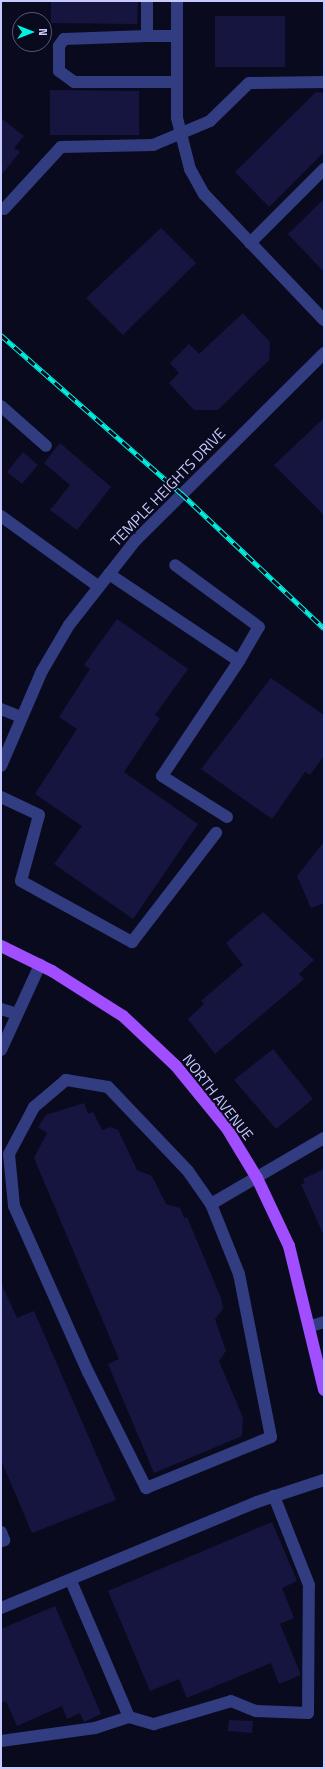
<!DOCTYPE html>
<html>
<head>
<meta charset="utf-8">
<style>
  body { margin:0 }
  #map { position:relative; width:325px; height:1769px; overflow:hidden; background:#0a0a1e; font-family:"Titillium Web",sans-serif }
  div>[style] { position:absolute }
  [style*='--x'] { left:calc(var(--x)*1px); top:calc(var(--y)*1px); width:calc(var(--w)*1px); rotate:calc(var(--a)*1deg) }
  .building>* { inset:0; background:#161540 }
  .minor>* { height:12px; margin:-6px; padding:0 6px; transform-origin:6px; border-radius:6px; background:#313c81 }
  .major>* { height:12px; margin:-6px; padding:0 6px; transform-origin:6px; border-radius:6px; background:#a04eff }
  .rail>* { height:4.5px; margin-top:-2.25px; transform-origin:0; background:repeating-linear-gradient(90deg,#0a0a1e 0 9px,#00f2e2 0 18px); box-sizing:border-box; border-block:1px solid #00f2e2 }
  span { translate:-50% -50%; white-space:nowrap; text-align:center; line-height:1.15; -webkit-text-stroke:4px #0a0a1e; paint-order:stroke }
  .street-label { font-size:15px; color:#c7caff }
  .frame { position:absolute; inset:0; border:2px solid #c7caff; pointer-events:none }
  .north { position:absolute; left:12px; top:12px; width:40px; height:40px; box-sizing:border-box; background:#0a0a1e; border:1px solid #565778; border-radius:50%; rotate:90deg; font-size:11px; font-weight:700; line-height:16px; text-align:center; color:#c7caff }
  .north::after { content:''; display:block; margin:auto; width:14px; height:18px; background:#00f2e2; clip-path:polygon(50% 0,100% 100%,50% 72%,0 100%) }
</style>
</head>
<body>
<div id="map">
  <div class="building">
    <i style="clip-path:polygon(51px 1px,138px 1px,137px 24px,51px 23px)"></i>
    <i style="clip-path:polygon(215px 16px,285px 16px,285px 67px,215px 67px)"></i>
    <i style="clip-path:polygon(50px 90px,139px 91px,139px 135px,50px 135px)"></i>
    <i style="clip-path:polygon(316px 92px,324px 93px,324px 152px,269px 207px,235px 172px)"></i>
    <i style="clip-path:polygon(1px 118px,24px 136px,14px 148px,20px 152px,1px 175px)"></i>
    <i style="clip-path:polygon(324px 199px,324px 272px,288px 234px)"></i>
    <i style="clip-path:polygon(161px 228px,196px 263px,123px 335px,86px 298px)"></i>
    <i style="clip-path:polygon(243px 313px,270px 342px,269px 360px,218px 410px,194px 410px,169px 383px,179px 373px,170px 363px,189px 344px,199px 354px)"></i>
    <i style="clip-path:polygon(324px 418px,324px 515px,274px 465px)"></i>
    <i style="clip-path:polygon(60px 443px,111px 487px,77px 530px,50px 510px,70px 485px,44px 463px)"></i>
    <i style="clip-path:polygon(23px 452px,38px 465px,22px 484px,7px 472px)"></i>
    <i style="clip-path:polygon(117px 619px,188px 669px,155px 715px,160px 718px,124px 772px,198px 824px,133px 919px,54px 864px,82px 826px,35px 794px,77px 729px,59px 717px,90px 669px,84px 665px)"></i>
    <i style="clip-path:polygon(271px 678px,324px 715px,324px 756px,310px 775px,305px 772px,272px 819px,201px 769px)"></i>
    <i style="clip-path:polygon(324px 842px,324px 903px,311px 908px,297px 876px)"></i>
    <i style="clip-path:polygon(263px 912px,314px 960px,299px 974px,304px 979px,215px 1054px,188px 1019px,204px 1004px,201px 1001px,243px 965px,226px 943px)"></i>
    <i style="clip-path:polygon(273px 1049px,313px 1099px,276px 1129px,234px 1080px)"></i>
    <i style="clip-path:polygon(84px 1103px,88px 1114px,93px 1112px,102px 1130px,110px 1127px,118px 1130px,137px 1170px,152px 1176px,166px 1204px,180px 1208px,184px 1218px,187px 1217px,221px 1298px,223px 1309px,215px 1319px,226px 1351px,219px 1361px,243px 1418px,242px 1436px,154px 1473px,108px 1364px,119px 1359px,34px 1158px,47px 1133px,38px 1127px,46px 1115px)"></i>
    <i style="clip-path:polygon(324px 1169px,324px 1236px,301px 1184px,305px 1183px,303px 1179px)"></i>
    <i style="clip-path:polygon(1px 1283px,17px 1318px,34px 1311px,116px 1500px,32px 1533px,1px 1460px)"></i>
    <i style="clip-path:polygon(272px 1522px,297px 1581px,282px 1588px,294px 1618px,280px 1624px,301px 1675px,279px 1684px,271px 1663px,187px 1698px,179px 1679px,150px 1691px,108px 1591px)"></i>
    <i style="clip-path:polygon(55px 1606px,101px 1714px,84px 1722px,80px 1713px,67px 1719px,62px 1706px,17px 1726px,6px 1701px,1px 1703px,1px 1629px)"></i>
    <i style="clip-path:polygon(229px 1720px,253px 1721px,252px 1733px,228px 1731px)"></i>
  </div>
  <div class="minor">
    <i style="--x:147;--y:1;--w:35;--a:90"></i>
    <i style="--x:147;--y:36;--w:30;--a:0"></i>
    <i style="--x:177;--y:1;--w:117;--a:90"></i>
    <i style="--x:177;--y:118;--w:53;--a:75.7"></i>
    <i style="--x:190;--y:169;--w:29;--a:61"></i>
    <i style="--x:204;--y:194;--w:174;--a:46.4"></i>
    <i style="--x:147;--y:36;--w:83;--a:177.9"></i>
    <i style="--x:64;--y:39;--w:9;--a:126"></i>
    <i style="--x:59;--y:46;--w:25;--a:90"></i>
    <i style="--x:59;--y:71;--w:19;--a:36"></i>
    <i style="--x:74;--y:82;--w:103;--a:0"></i>
    <i style="--x:4;--y:209;--w:84;--a:-47.4"></i>
    <i style="--x:61;--y:147;--w:92;--a:-1.2"></i>
    <i style="--x:153;--y:145;--w:62;--a:-22.8"></i>
    <i style="--x:210;--y:121;--w:54;--a:-44.3"></i>
    <i style="--x:249;--y:83;--w:75;--a:-0.8"></i>
    <i style="--x:250;--y:243;--w:105;--a:-45"></i>
    <i style="--x:1;--y:406;--w:60;--a:41.6"></i>
    <i style="--x:1;--y:516;--w:121;--a:35.9"></i>
    <i style="--x:109;--y:574;--w:156;--a:33.8"></i>
    <i style="--x:239;--y:661;--w:39;--a:-60"></i>
    <i style="--x:259;--y:627;--w:104;--a:-143.6"></i>
    <i style="--x:1;--y:709;--w:22;--a:22"></i>
    <i style="--x:1;--y:766;--w:103;--a:-66.7"></i>
    <i style="--x:42;--y:671;--w:53;--a:-59.6"></i>
    <i style="--x:69;--y:625;--w:107;--a:-51.8"></i>
    <i style="--x:135;--y:541;--w:267;--a:-44.8"></i>
    <i style="--x:1;--y:797;--w:42;--a:25.3"></i>
    <i style="--x:39;--y:815;--w:68;--a:105.3"></i>
    <i style="--x:21;--y:881;--w:127;--a:28.8"></i>
    <i style="--x:132;--y:942;--w:138;--a:-52.4"></i>
    <i style="--x:227;--y:817;--w:77;--a:-147.8"></i>
    <i style="--x:162;--y:776;--w:138;--a:-56.2"></i>
    <i style="--x:1;--y:1009;--w:17;--a:17"></i>
    <i style="--x:1;--y:1050;--w:94;--a:-65.4"></i>
    <i style="--x:211;--y:1204;--w:40;--a:-124.9"></i>
    <i style="--x:188;--y:1171;--w:116;--a:-133.6"></i>
    <i style="--x:108;--y:1087;--w:43;--a:-170.5"></i>
    <i style="--x:66;--y:1080;--w:42;--a:139.8"></i>
    <i style="--x:34;--y:1107;--w:53;--a:118"></i>
    <i style="--x:9;--y:1154;--w:52;--a:84.5"></i>
    <i style="--x:14;--y:1206;--w:182;--a:66"></i>
    <i style="--x:88;--y:1372;--w:130;--a:63.4"></i>
    <i style="--x:146;--y:1488;--w:135;--a:-22.2"></i>
    <i style="--x:271;--y:1437;--w:166;--a:-101.1"></i>
    <i style="--x:239;--y:1274;--w:75;--a:-111.8"></i>
    <i style="--x:211;--y:1204;--w:131;--a:-30.3"></i>
    <i style="--x:311;--y:1326;--w:14;--a:-17"></i>
    <i style="--x:1;--y:1532;--w:9;--a:69"></i>
    <i style="--x:4;--y:1540;--w:3;--a:162"></i>
    <i style="--x:71;--y:1581;--w:148;--a:66.9"></i>
    <i style="--x:129;--y:1717;--w:26;--a:16"></i>
    <i style="--x:154;--y:1724;--w:80;--a:-16.6"></i>
    <i style="--x:231;--y:1701;--w:27;--a:22"></i>
    <i style="--x:256;--y:1711;--w:52;--a:2.2"></i>
    <i style="--x:308;--y:1713;--w:128;--a:-89.6"></i>
    <i style="--x:309;--y:1585;--w:96;--a:-111.5"></i>
    <i style="--x:1;--y:1608;--w:277;--a:-22.5"></i>
    <i style="--x:257;--y:1502;--w:71;--a:-18.2"></i>
    <i style="--x:1;--y:1741;--w:95;--a:-7.9"></i>
    <i style="--x:95;--y:1728;--w:36;--a:-18"></i>
  </div>
  <div class="major">
    <i style="--x:1;--y:946;--w:57;--a:26.1"></i>
    <i style="--x:52;--y:971;--w:84;--a:32.4"></i>
    <i style="--x:123;--y:1016;--w:73;--a:43.3"></i>
    <i style="--x:176;--y:1066;--w:79;--a:50.7"></i>
    <i style="--x:226;--y:1127;--w:60;--a:58.7"></i>
    <i style="--x:257;--y:1178;--w:75;--a:64.8"></i>
    <i style="--x:289;--y:1246;--w:148;--a:76.3"></i>
  </div>
  <div class="rail">
    <i style="--x:1;--y:335;--w:240;--a:41.3"></i>
    <i style="--x:181;--y:493;--w:197;--a:43.4"></i>
  </div>
  <div class="street-label">
    <span style="left:168px;top:487px;rotate:-46deg">TEMPLE HEIGHTS DRIVE</span>
    <span style="left:218px;top:1097px;rotate:52deg">NORTH AVENUE</span>
  </div>
  <div class="frame"></div>
  <div class="north">N</div>
</div>
</body>
</html>
